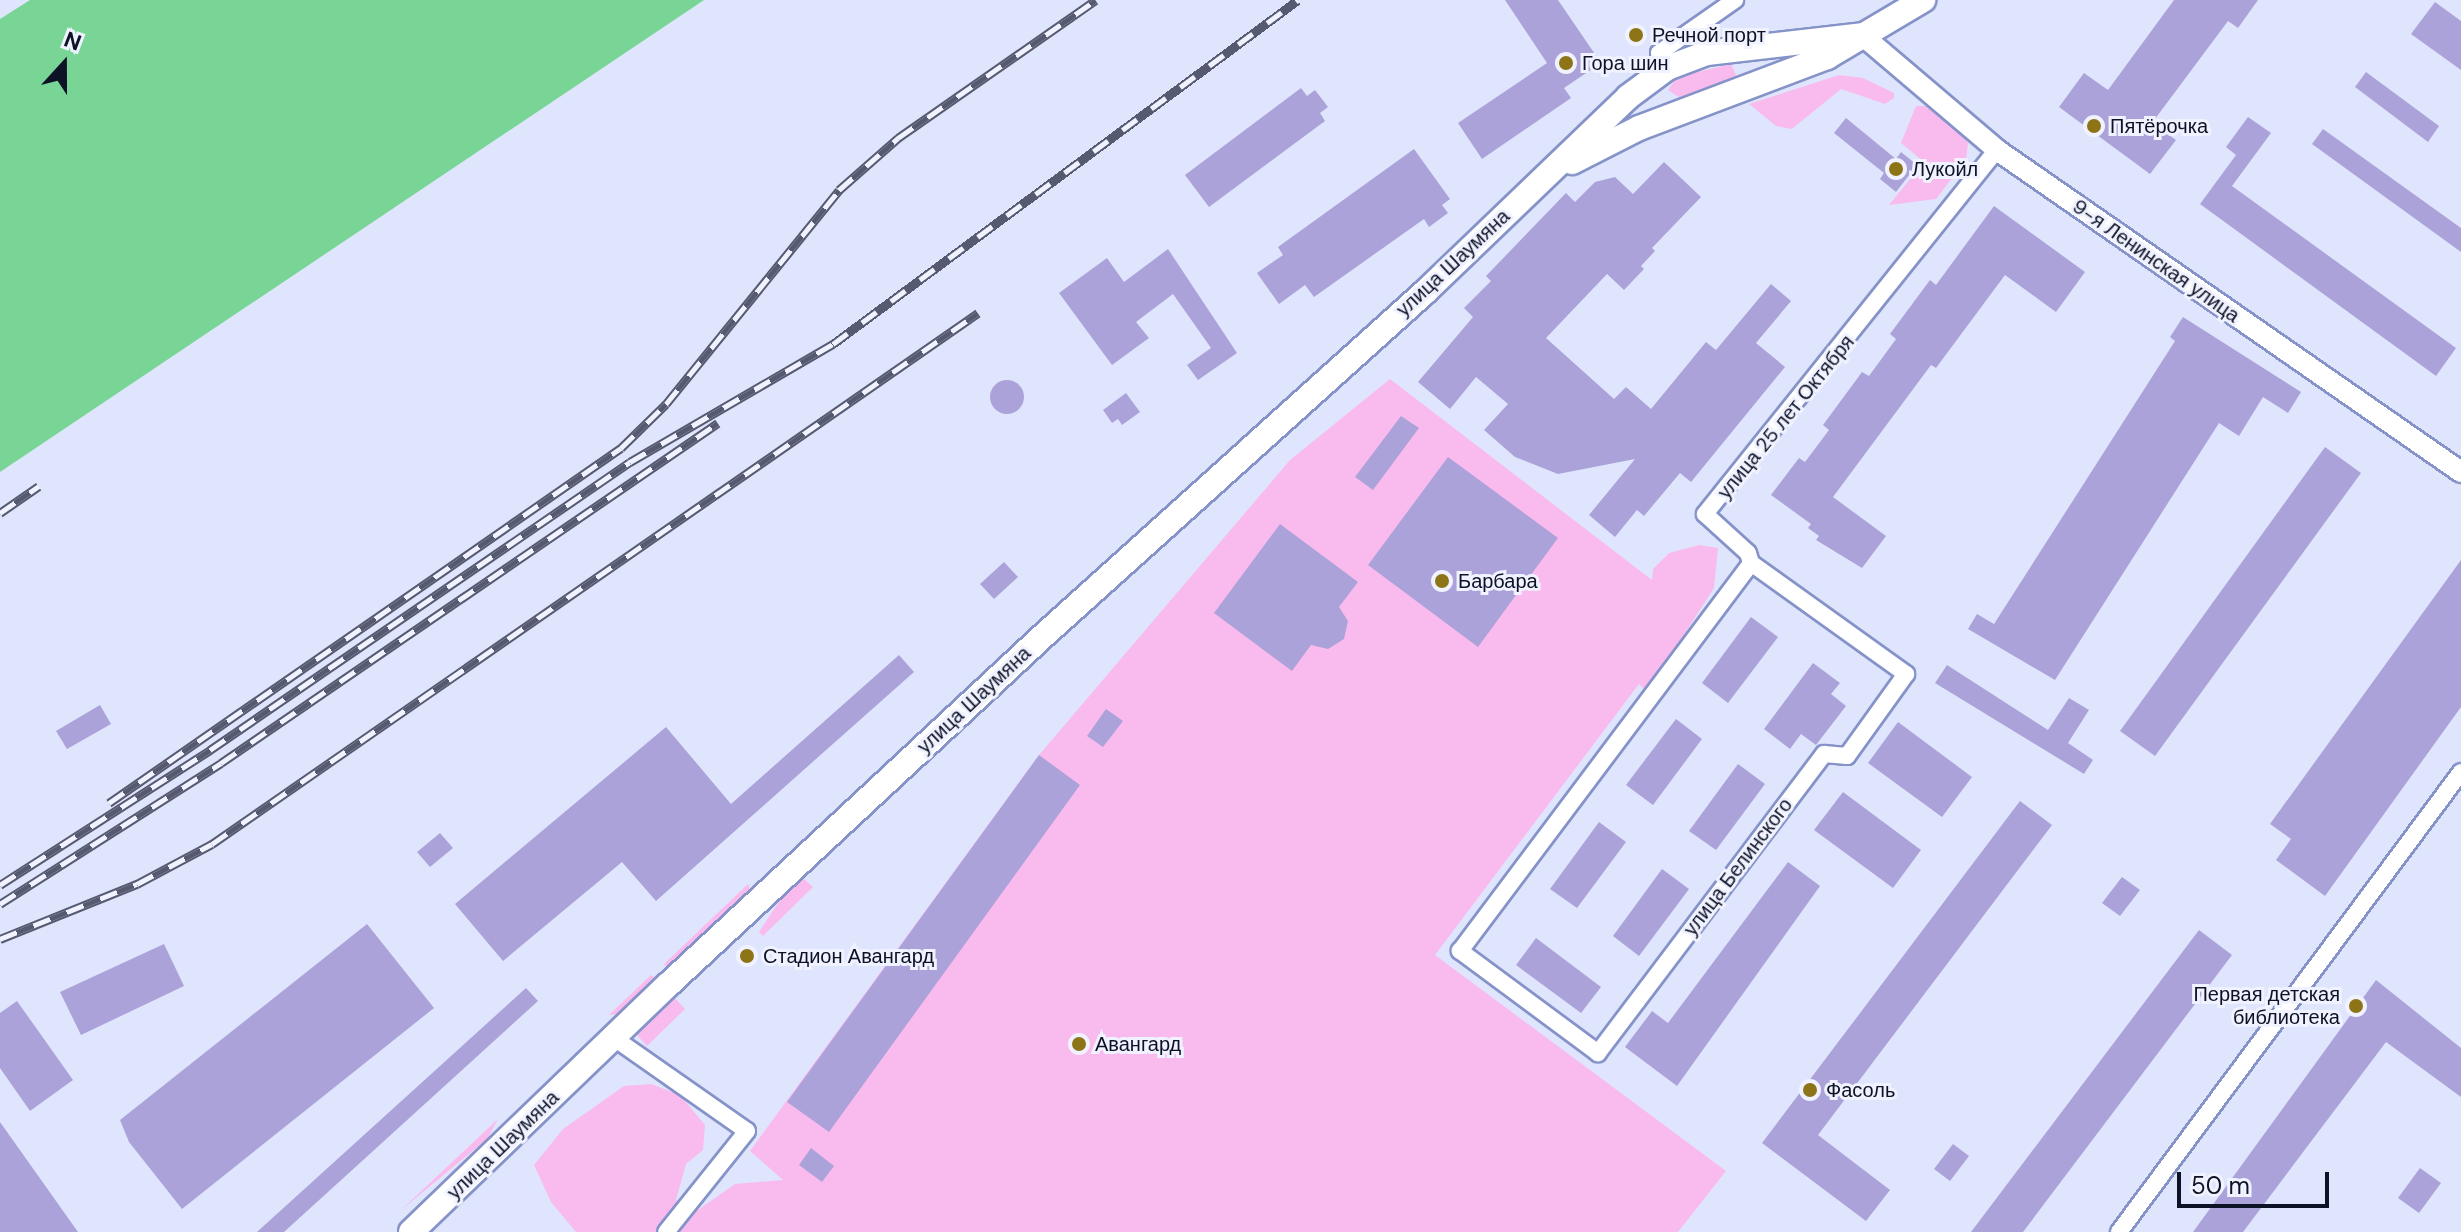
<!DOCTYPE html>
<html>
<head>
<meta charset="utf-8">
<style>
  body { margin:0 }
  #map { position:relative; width:2461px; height:1232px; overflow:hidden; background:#dfe5fd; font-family:"DM Sans",sans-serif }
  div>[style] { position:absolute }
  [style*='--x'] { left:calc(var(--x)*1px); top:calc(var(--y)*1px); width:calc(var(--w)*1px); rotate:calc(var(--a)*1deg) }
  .green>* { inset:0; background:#f9bbee }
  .water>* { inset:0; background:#79d595 }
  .building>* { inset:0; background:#aca2da }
  .round { border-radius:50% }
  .roads { filter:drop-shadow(2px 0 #8593c8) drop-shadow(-2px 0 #8593c8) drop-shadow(0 2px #8593c8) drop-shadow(0 -2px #8593c8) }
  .minor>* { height:16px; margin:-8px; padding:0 8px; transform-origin:8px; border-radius:8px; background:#fff }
  .tertiary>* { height:20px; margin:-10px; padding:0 10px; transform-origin:10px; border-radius:10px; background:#fff }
  .secondary>* { height:24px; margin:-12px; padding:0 12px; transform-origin:12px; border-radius:12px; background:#fff }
  .rail>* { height:9px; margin-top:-4.5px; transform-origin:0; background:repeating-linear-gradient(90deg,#f0f3ff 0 18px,#565a70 0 36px); box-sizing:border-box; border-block:2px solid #565a70 }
  .dots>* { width:22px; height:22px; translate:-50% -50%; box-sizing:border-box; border:4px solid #f0f3ff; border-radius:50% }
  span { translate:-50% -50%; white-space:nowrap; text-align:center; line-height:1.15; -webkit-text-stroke:6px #f0f3ff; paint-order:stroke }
  .poi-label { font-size:20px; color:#0e1226 }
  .left { translate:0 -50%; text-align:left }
  .right { translate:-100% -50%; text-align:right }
  .street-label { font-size:20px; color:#0e1226 }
  .north { position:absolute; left:24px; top:24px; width:80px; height:80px; -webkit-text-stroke:6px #f0f3ff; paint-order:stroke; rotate:21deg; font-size:22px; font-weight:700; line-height:32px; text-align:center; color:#0e1226 }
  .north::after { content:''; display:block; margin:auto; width:28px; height:36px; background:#0e1226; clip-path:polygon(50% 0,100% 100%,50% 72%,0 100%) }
  .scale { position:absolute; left:2177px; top:1172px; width:152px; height:36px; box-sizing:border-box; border:4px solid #0e1226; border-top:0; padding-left:10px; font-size:24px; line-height:28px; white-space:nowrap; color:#0e1226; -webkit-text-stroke:6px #f0f3ff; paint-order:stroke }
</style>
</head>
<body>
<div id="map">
  <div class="green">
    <i style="clip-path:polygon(1731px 64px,1736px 75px,1730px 81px,1682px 99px,1668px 90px,1677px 77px)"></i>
    <i style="clip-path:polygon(1839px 75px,1863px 78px,1894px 93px,1894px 98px,1885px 104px,1841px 89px,1792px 129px,1776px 126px,1749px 104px)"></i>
    <i style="clip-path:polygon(1916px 106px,1927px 106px,1961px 131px,1968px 143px,1966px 160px,1936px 199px,1889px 205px,1924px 162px,1901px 143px)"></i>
    <i style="clip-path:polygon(1390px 379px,1652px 580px,1653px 569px,1669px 553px,1699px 545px,1718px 548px,1714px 588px,1671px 655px,1644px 689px,1639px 684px,1435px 955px,1726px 1171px,1678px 1232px,576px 1232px,551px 1202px,534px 1165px,563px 1129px,624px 1086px,651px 1084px,680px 1095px,705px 1125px,703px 1150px,686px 1164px,676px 1200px,691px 1215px,735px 1184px,783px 1180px,750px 1151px,1039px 755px,1290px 460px)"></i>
    <i style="clip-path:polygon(804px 879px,813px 887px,763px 936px,759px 932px,782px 897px)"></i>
    <i style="clip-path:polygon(748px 884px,750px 889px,668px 969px,664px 964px)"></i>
    <i style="clip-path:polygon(651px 975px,655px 978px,617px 1014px,609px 1015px)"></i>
    <i style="clip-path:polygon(675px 998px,685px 1009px,647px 1046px,636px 1034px)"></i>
    <i style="clip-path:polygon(498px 1119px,487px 1139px,400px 1211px)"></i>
  </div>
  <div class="water">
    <i style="clip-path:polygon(30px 0,704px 0,0 472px,0 19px)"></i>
  </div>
  <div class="building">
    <i style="clip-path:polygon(1505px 0,1558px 0,1601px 63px,1564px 88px,1571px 98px,1482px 159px,1458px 123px,1547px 63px)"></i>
    <i style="clip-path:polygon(2174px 0,2258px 0,2238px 28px,2228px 21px,2152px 123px,2176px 140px,2150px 174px,2059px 107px,2084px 73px,2108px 90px)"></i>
    <i style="clip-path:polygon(2435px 2px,2461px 21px,2461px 70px,2411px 34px)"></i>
    <i style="clip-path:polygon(2366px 72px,2439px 126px,2428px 142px,2355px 87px)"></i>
    <i style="clip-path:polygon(1301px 88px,1307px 96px,1315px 90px,1328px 107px,1320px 113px,1325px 121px,1209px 207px,1185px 175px)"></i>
    <i style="clip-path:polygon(2248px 117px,2271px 133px,2232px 186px,2456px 348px,2436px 376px,2200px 204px,2236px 155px,2226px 147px)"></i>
    <i style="clip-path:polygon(1846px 118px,1896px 159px,1901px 152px,1917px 165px,1896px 192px,1880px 179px,1884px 173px,1834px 133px)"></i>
    <i style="clip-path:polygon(2323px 129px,2461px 228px,2461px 252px,2312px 144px)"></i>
    <i style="clip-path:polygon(1414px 149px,1450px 199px,1442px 205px,1448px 213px,1429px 227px,1424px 219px,1314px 297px,1305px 285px,1279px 304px,1257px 273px,1283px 255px,1278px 247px)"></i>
    <i style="clip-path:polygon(1664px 162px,1701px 197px,1652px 248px,1655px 251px,1641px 266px,1644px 269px,1624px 290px,1607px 274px,1546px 338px,1614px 399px,1626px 387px,1651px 409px,1706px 342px,1716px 350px,1771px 284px,1791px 301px,1756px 343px,1785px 367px,1691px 482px,1680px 473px,1644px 516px,1637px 510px,1615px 537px,1589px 515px,1635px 459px,1558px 474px,1515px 457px,1484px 430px,1508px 404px,1476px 377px,1450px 409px,1418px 382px,1473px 317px,1464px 308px,1491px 281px,1486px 276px,1566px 193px,1575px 202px,1595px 182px,1615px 177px,1633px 194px)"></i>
    <i style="clip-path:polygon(1994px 206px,2085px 272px,2056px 312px,2005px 275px,1936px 368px,1931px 365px,1833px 497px,1886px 536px,1862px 568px,1816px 540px,1819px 536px,1808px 528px,1811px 524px,1771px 495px,1799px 458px,1805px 462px,1829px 430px,1823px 425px,1862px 372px,1869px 376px,1896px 339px,1890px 334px,1930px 280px,1936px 285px)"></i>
    <i style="clip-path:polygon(1168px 249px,1237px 353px,1198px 380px,1187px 365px,1211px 348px,1173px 294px,1136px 322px,1149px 338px,1112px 365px,1059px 293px,1107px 258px,1124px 282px)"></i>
    <i style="clip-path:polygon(2183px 317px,2301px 392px,2288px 413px,2263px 397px,2239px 436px,2219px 423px,2055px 680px,1968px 629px,1977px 614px,1994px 624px,2175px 341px,2170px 337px)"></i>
    <i class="round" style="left:990px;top:380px;width:34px;height:34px"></i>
    <i style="clip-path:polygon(1126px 393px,1140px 412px,1122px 425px,1118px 419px,1112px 423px,1103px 410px)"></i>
    <i style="clip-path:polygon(1401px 416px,1419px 428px,1373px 490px,1355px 477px)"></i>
    <i style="clip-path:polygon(2325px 447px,2361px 473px,2155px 756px,2120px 731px)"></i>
    <i style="clip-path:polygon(1448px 457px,1558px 538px,1478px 647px,1368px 565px)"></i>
    <i style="clip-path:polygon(1280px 524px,1358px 582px,1339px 607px,1348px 621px,1344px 639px,1328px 649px,1311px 645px,1292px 671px,1214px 613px)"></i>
    <i style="clip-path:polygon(2461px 560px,2461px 707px,2325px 896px,2276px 860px,2291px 839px,2270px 824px)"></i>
    <i style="clip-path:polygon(1004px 562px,1018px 577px,994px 599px,980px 584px)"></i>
    <i style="clip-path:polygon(1751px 617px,1778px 637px,1728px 703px,1702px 683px)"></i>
    <i style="clip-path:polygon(899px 655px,914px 672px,656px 901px,622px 862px,503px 961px,455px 904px,666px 727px,731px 804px)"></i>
    <i style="clip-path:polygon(1813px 663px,1840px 683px,1831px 694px,1846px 706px,1816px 745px,1801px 734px,1790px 749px,1764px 729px)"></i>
    <i style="clip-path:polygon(1947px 665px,2048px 730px,2069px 698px,2089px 710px,2068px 743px,2093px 760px,2084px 774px,1935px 683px)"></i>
    <i style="clip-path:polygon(100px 705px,111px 724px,67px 749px,56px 731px)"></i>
    <i style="clip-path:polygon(1106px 709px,1123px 721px,1103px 747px,1087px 736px)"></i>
    <i style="clip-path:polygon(1676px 719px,1702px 739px,1653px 805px,1626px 785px)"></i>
    <i style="clip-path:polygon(1898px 722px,1972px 777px,1942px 817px,1868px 763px)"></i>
    <i style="clip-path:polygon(1039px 755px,1080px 785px,829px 1132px,787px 1102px)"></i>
    <i style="clip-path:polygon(1738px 764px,1765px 784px,1716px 850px,1689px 831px)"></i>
    <i style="clip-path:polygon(1843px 792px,1921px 850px,1893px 888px,1814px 830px)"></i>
    <i style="clip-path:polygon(2020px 801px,2052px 825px,1818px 1135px,1890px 1190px,1866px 1221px,1762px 1143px)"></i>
    <i style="clip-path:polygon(1599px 822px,1626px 842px,1577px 908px,1550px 889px)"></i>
    <i style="clip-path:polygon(440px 833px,453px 848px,430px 867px,417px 852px)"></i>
    <i style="clip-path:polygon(1788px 862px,1820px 886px,1677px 1086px,1625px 1047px,1652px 1011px,1668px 1023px)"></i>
    <i style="clip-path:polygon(1662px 869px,1689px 889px,1639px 956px,1613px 936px)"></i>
    <i style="clip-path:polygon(2122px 877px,2140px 890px,2120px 916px,2102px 903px)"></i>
    <i style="clip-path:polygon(367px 924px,434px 1008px,182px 1209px,129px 1142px,120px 1120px)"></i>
    <i style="clip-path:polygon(2199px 930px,2232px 955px,2023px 1232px,1971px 1232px)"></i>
    <i style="clip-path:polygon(1536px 938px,1601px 987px,1581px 1013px,1516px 965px)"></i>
    <i style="clip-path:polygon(164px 944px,184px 986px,81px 1035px,60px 992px)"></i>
    <i style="clip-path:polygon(2376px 980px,2461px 1048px,2461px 1097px,2386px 1042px,2243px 1232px,2193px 1232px)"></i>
    <i style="clip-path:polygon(526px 988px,538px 1001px,284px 1232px,257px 1232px)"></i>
    <i style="clip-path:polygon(17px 1001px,73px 1080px,30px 1111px,0 1068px,0 1013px)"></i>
    <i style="clip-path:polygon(0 1122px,78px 1232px,0 1232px)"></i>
    <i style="clip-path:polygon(1953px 1144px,1969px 1156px,1950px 1181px,1934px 1169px)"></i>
    <i style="clip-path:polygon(811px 1148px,834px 1166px,822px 1182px,799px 1165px)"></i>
    <i style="clip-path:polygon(2420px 1168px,2441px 1183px,2419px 1213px,2398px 1198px)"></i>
  </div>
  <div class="roads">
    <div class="minor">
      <i style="--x:1667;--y:68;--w:17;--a:-118"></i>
      <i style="--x:1659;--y:53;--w:93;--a:-34.9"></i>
      <i style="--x:1751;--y:563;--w:191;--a:35.6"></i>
      <i style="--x:1906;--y:674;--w:101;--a:125.7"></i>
      <i style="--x:1847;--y:756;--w:23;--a:-175"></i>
      <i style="--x:1824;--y:754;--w:375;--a:127.1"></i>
      <i style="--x:1598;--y:1053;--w:172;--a:-143.5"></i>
      <i style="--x:1460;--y:951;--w:485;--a:-53.1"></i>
      <i style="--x:1751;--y:563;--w:10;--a:-107"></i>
      <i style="--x:1748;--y:553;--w:58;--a:-137.8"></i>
      <i style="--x:1705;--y:514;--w:467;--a:-51.3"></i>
      <i style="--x:614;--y:1038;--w:162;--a:35"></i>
      <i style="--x:747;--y:1131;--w:129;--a:128.7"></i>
      <i style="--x:2119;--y:1232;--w:573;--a:-53.37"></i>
    </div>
    <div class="tertiary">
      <i style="--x:1862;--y:35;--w:177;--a:40.4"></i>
      <i style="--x:1997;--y:150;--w:565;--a:34.76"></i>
    </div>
    <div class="secondary">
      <i style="--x:1572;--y:162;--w:75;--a:-26.9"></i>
      <i style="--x:1639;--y:128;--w:201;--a:-20.7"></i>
      <i style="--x:1827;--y:57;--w:112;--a:-30.7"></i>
      <i style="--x:411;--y:1232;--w:358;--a:-43.9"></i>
      <i style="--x:669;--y:984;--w:511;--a:-42.94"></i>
      <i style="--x:1043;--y:636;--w:514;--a:-42"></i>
      <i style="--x:1425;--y:292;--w:281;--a:-43.8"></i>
      <i style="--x:1628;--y:97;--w:49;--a:-36.6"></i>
      <i style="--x:1667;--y:68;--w:43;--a:-20.6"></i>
      <i style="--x:1707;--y:53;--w:156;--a:-6.6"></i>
    </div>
  </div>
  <div class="rail">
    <i style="--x:0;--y:513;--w:47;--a:-34.7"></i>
    <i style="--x:109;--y:803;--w:623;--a:-34.74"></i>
    <i style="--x:621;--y:448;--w:63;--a:-44.4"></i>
    <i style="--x:666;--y:404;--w:275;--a:-51"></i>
    <i style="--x:839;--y:190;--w:79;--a:-41.4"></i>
    <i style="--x:898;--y:138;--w:241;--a:-34.9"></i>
    <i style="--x:0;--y:885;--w:250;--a:-32.7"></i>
    <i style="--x:210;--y:750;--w:509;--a:-34.44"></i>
    <i style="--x:630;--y:462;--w:235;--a:-30.2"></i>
    <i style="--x:833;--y:344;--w:578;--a:-36.49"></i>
    <i style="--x:0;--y:904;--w:262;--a:-32.5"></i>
    <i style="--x:221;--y:763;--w:602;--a:-34.38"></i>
    <i style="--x:0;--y:939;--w:148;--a:-21.9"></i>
    <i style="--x:137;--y:884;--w:85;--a:-28.1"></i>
    <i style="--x:212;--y:844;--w:932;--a:-34.73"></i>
  </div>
  <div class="dots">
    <i style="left:1636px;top:35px;background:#8d7417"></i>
    <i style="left:1566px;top:63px;background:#8d7417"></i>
    <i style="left:2094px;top:126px;background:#8d7417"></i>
    <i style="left:1896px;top:169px;background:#8d7417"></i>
    <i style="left:1442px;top:581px;background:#8d7417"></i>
    <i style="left:747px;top:956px;background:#8d7417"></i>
    <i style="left:2356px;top:1006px;background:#8d7417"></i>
    <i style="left:1079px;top:1044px;background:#8d7417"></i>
    <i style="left:1810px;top:1090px;background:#8d7417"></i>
  </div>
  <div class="poi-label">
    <span class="left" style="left:1652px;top:35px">Речной порт</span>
    <span class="left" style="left:1582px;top:63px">Гора шин</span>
    <span class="left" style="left:2110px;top:126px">Пятёрочка</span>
    <span class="left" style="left:1912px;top:169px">Лукойл</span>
    <span class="left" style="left:1458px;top:581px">Барбара</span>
    <span class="left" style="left:763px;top:956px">Стадион Авангард</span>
    <span class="right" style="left:2340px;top:1006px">Первая детская<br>библиотека</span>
    <span class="left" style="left:1095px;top:1044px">Авангард</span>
    <span class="left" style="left:1826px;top:1090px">Фасоль</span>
  </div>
  <div class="street-label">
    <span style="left:2156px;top:261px;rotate:35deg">9-я Ленинская улица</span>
    <span style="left:1453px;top:263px;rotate:-43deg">улица Шаумяна</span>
    <span style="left:1786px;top:417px;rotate:-51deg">улица 25 лет Октября</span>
    <span style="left:974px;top:700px;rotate:-43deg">улица Шаумяна</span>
    <span style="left:1738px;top:867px;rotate:-53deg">улица Белинского</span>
    <span style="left:503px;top:1145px;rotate:-44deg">улица Шаумяна</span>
  </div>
  <div class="north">N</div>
  <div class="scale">50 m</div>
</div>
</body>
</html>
